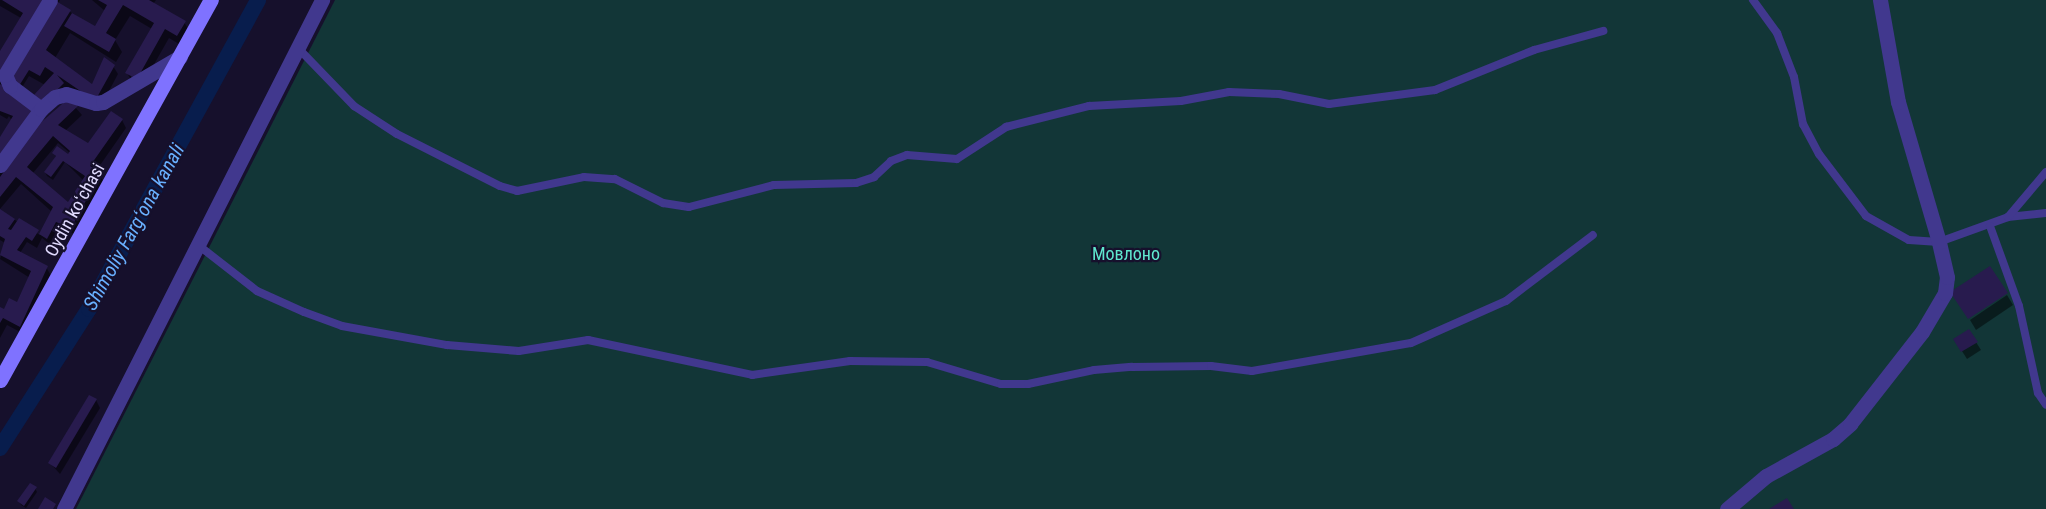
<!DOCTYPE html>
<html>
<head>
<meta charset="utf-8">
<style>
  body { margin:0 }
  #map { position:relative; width:2046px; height:509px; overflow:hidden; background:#16102c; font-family:"Roboto Condensed",sans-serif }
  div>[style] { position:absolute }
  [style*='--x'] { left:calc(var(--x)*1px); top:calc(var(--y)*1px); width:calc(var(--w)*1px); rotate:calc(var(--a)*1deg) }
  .green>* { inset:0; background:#123637 }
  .shadow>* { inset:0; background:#0007 }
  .canal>* { height:16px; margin:-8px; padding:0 8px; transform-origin:8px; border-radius:8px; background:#081d4d }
  .building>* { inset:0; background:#281b4e }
  .lane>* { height:8px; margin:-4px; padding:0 4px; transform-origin:4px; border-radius:4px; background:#41388e }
  .street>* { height:15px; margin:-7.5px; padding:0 7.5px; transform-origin:7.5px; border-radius:7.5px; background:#41388e }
  .secondary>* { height:15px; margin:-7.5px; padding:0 7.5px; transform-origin:7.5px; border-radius:7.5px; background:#7f72ff }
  span { translate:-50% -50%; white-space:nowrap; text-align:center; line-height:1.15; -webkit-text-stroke:4.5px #16102c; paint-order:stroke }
  .street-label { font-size:18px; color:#e1dbff }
  .park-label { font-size:18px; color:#5fe7ce }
  .water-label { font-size:20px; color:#69b0ff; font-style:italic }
</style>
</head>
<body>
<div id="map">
  <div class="green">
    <i style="clip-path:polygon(335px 0,2046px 0,2046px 509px,76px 509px)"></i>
  </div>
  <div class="shadow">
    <i style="clip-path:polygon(evenodd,0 0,60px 0,58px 4px,95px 28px,105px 11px,92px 0,156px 0,153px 4px,184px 22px,191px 34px,184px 47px,169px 38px,144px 82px,131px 74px,131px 80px,127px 73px,152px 29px,130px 16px,115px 40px,122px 52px,116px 62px,70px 33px,55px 58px,92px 86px,113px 66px,118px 74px,102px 104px,73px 85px,101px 107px,72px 89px,47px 112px,45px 85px,29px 76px,21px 89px,15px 85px,23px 68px,19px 61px,3px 88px,35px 111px,42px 123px,69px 100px,82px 115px,65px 131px,89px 145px,122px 120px,126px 128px,96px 171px,107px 186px,76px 235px,61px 228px,52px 246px,42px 238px,37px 248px,27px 242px,20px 253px,46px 267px,53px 279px,24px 334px,7px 325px,0 338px,0 309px,7px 312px,18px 304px,30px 278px,0 259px,5px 243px,0 240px,0 211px,40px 235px,52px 212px,21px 184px,0 209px,0 139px,12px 121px,9px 116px,7px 119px,0 115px,0 54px,21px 18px,0 6px,0 0,58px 143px,70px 153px,68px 156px,54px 153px,56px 157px,45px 172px,47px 176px,53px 180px,65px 162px,84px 181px,68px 204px,33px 173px,58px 143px)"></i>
    <i style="clip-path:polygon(2007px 295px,2013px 305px,1976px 330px,1970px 320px)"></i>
    <i style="clip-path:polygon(1969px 331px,1981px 350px,1967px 359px,1955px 340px)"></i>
    <i style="clip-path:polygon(96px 400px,100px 408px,60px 474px,50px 463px)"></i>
    <i style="clip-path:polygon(35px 488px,37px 492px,26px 508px,21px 505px,19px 501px)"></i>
  </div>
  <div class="canal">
    <i style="--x:0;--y:448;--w:165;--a:-57.4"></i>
    <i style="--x:89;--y:309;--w:352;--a:-61.3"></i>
  </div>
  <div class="building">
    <i style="clip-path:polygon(2px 0,47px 0,0 79px,0 51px,23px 13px)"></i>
    <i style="clip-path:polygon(98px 0,149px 0,186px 21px,177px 36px,165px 29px,137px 79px,125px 73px,154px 23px,123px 5px,106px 33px,116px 39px,109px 52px,64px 26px,72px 13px,95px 26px,107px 5px)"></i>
    <i style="clip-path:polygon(56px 1px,71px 10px,46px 50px,92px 84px,104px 57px,115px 65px,95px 101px,57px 75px,64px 83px,42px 105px,33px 96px,54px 73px,45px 67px,40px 76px,29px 70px,19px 86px,11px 81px)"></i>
    <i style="clip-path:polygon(0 84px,36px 109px,0 162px,0 137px,13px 116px,0 111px)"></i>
    <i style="clip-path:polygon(evenodd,69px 98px,78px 106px,58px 125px,88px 143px,111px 111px,123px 119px,90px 166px,101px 173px,71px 228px,56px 222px,47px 239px,39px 234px,53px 207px,16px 177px,0 197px,0 177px,38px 125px,69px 98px,53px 136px,70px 151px,68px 154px,57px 146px,52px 153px,56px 156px,44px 172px,51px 177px,63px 161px,85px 176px,68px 202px,27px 167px,53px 136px)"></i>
    <i style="clip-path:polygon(0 209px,15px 219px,8px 229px,11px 230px,19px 218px,39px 230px,32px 241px,26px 237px,17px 250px,48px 266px,20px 327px,3px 318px,0 323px,0 307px,4px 309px,9px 298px,17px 302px,31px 271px,0 255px,5px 239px,0 236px)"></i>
    <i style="clip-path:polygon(1990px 266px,2008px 293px,1968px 319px,1950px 292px)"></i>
    <i style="clip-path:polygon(1969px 329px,1978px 342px,1961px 352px,1953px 339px)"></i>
    <i style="clip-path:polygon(89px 395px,97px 399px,56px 468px,48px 463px)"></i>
    <i style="clip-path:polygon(30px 483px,37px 487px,24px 506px,17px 501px)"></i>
    <i style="clip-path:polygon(45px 497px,56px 504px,53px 509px,38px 509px)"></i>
    <i style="clip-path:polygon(1787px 498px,1794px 509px,1769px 509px)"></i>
  </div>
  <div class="lane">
    <i style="--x:1753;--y:0;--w:41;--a:54"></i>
    <i style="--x:1777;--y:33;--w:47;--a:68.9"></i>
    <i style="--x:1794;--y:77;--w:48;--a:79.2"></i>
    <i style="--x:1803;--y:124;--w:34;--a:62"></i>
    <i style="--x:1819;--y:154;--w:78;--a:52.8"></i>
    <i style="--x:1866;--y:216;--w:49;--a:29.2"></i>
    <i style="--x:1909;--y:240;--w:30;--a:4"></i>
    <i style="--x:1939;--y:242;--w:73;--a:-19.9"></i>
    <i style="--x:2008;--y:217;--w:38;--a:-6"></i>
    <i style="--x:298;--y:48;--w:81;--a:46"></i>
    <i style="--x:354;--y:106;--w:51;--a:33.1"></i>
    <i style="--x:397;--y:134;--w:115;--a:26.8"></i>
    <i style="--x:500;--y:186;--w:18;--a:16"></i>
    <i style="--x:517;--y:191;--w:68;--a:-11.8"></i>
    <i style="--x:584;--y:177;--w:31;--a:4"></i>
    <i style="--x:615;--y:179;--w:54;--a:26.6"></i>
    <i style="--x:663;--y:203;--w:26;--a:9"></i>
    <i style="--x:689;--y:207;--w:88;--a:-14.5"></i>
    <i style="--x:774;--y:185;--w:82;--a:-1.4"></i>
    <i style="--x:856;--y:183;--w:19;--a:-18"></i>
    <i style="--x:874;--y:177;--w:23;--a:-43"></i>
    <i style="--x:891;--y:161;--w:17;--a:-21"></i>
    <i style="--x:907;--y:155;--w:50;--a:4.6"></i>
    <i style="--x:957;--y:159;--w:59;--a:-33.1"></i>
    <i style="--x:1006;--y:127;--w:86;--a:-14.2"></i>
    <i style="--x:1089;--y:106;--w:92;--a:-3.1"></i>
    <i style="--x:1181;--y:101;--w:49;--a:-10.6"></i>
    <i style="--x:1229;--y:92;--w:50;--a:2.3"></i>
    <i style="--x:1279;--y:94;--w:51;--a:11.3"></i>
    <i style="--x:1329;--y:104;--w:107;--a:-7.5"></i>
    <i style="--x:1435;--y:90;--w:107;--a:-22"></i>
    <i style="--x:1534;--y:50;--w:72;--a:-15.4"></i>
    <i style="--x:2008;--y:217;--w:59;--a:-49.8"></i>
    <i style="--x:1990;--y:226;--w:85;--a:70.1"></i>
    <i style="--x:2019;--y:306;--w:89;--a:77.7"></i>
    <i style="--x:2038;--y:393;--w:14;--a:56"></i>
    <i style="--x:198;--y:245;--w:75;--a:37.9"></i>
    <i style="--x:257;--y:291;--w:51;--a:24.1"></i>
    <i style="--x:304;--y:312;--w:40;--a:20.2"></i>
    <i style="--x:342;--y:326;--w:107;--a:10.3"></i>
    <i style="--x:447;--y:345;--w:72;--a:4.8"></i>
    <i style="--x:519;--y:351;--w:70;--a:-9.1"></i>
    <i style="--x:588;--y:340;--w:168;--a:12"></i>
    <i style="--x:752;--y:375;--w:99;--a:-8.1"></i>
    <i style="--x:850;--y:361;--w:77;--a:0.7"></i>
    <i style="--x:927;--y:362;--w:77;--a:16.6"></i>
    <i style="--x:1001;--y:384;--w:27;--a:0"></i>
    <i style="--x:1028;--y:384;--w:67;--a:-12"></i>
    <i style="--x:1094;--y:370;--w:38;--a:-5"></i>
    <i style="--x:1132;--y:367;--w:79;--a:-0.7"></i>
    <i style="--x:1211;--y:366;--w:41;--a:7"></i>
    <i style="--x:1252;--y:371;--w:161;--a:-10"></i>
    <i style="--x:1411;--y:343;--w:104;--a:-23.9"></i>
    <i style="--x:1506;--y:301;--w:109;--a:-37.2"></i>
  </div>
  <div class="street">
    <i style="--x:41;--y:109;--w:39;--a:-143"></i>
    <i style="--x:10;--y:86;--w:12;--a:-114"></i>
    <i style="--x:5;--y:75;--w:87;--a:-59"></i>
    <i style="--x:0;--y:165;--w:69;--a:-53.8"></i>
    <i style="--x:41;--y:109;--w:18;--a:-41"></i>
    <i style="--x:55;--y:97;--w:11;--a:-15"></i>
    <i style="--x:66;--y:94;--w:31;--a:17"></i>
    <i style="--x:96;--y:103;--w:7;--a:-8"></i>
    <i style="--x:103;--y:102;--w:89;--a:-30.3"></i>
    <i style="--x:64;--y:509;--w:571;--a:-63.12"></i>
    <i style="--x:1727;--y:509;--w:51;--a:-40.2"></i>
    <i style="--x:1766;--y:476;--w:77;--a:-28.9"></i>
    <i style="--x:1833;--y:439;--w:23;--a:-41"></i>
    <i style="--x:1850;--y:424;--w:117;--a:-52"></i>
    <i style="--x:1922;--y:332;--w:45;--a:-59.5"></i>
    <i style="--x:1945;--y:293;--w:16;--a:-83"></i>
    <i style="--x:1947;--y:277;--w:36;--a:-103"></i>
    <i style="--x:1939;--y:242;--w:146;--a:-106.3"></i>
    <i style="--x:1898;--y:102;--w:104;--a:-100"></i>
  </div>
  <div class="secondary">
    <i style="--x:0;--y:380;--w:435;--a:-61"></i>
  </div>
  <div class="street-label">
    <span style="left:75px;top:210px;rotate:-61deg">Oydin koʻchasi</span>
  </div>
  <div class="park-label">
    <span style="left:1126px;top:254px">Мовлоно</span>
  </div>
  <div class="water-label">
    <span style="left:134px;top:227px;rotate:-61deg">Shimoliy Fargʻona kanali</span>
  </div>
</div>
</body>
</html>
